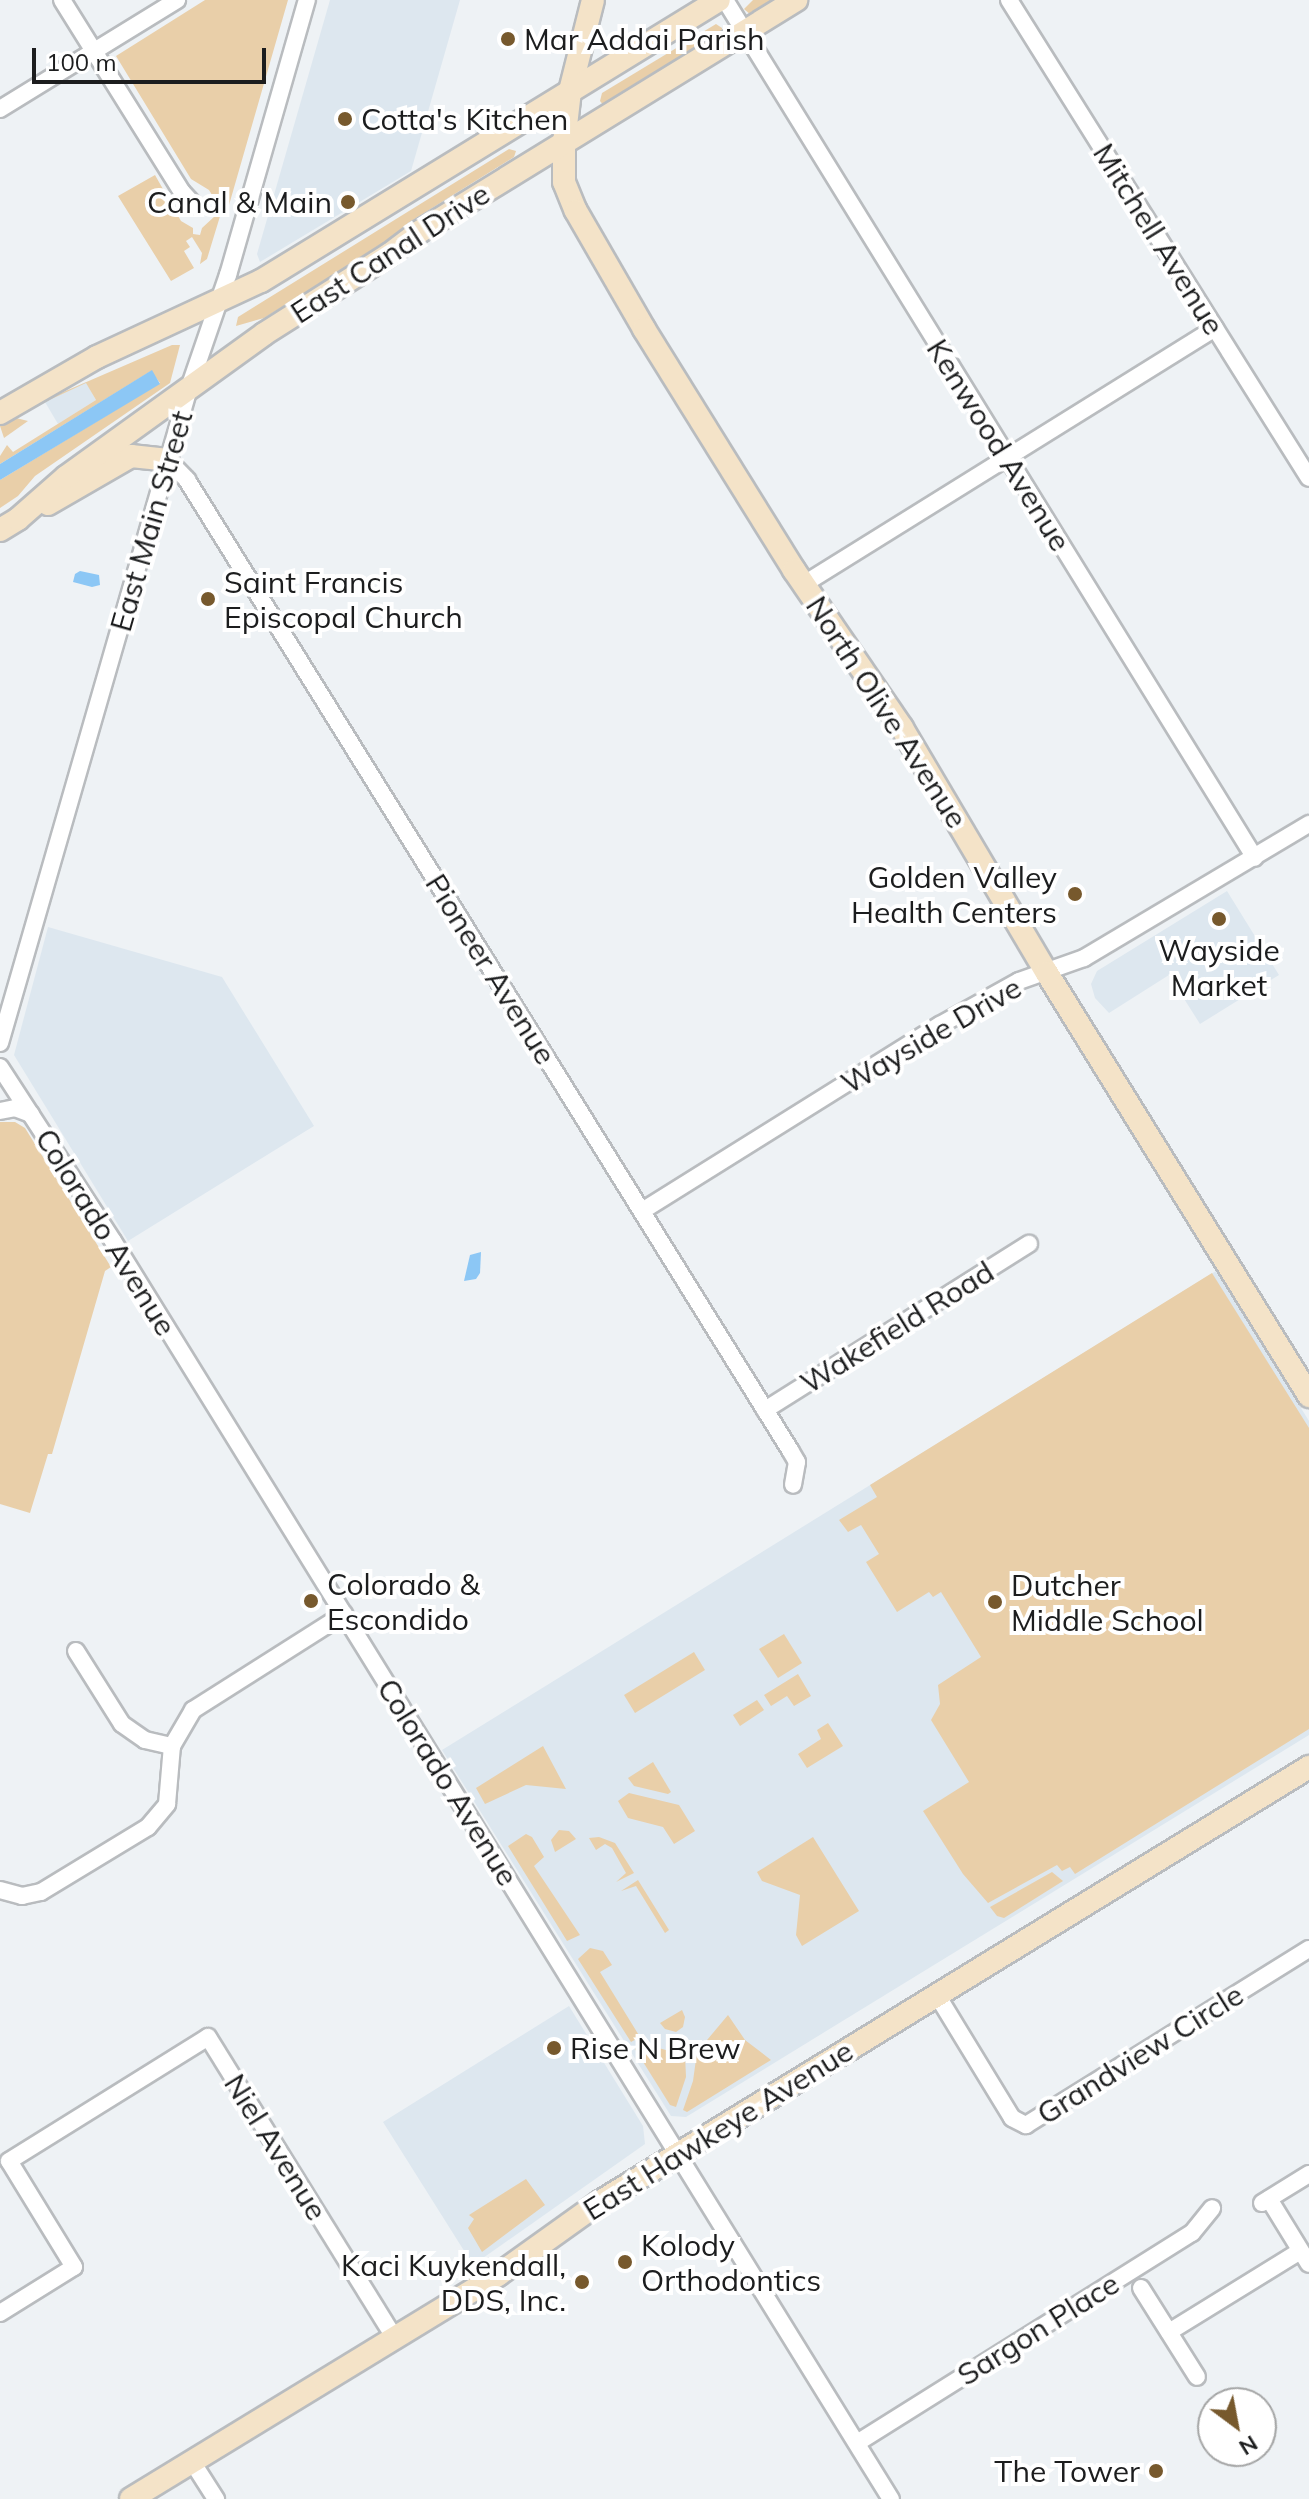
<!DOCTYPE html>
<html>
<head>
<meta charset="utf-8">
<style>
  body { margin:0 }
  #map { position:relative; width:1309px; height:2499px; overflow:hidden; background:#eef2f5; font-family:Mulish,sans-serif }
  div>[style] { position:absolute }
  [style*='--x'] { left:calc(var(--x)*1px); top:calc(var(--y)*1px); width:calc(var(--w)*1px); rotate:calc(var(--a)*1deg) }
  .built>* { inset:0; background:#dde7ef }
  .green>* { inset:0; background:#e9cfa9 }
  .water>* { inset:0; background:#8cc7f5 }
  .roads { filter:drop-shadow(2px 0 #b9bcbf) drop-shadow(-2px 0 #b9bcbf) drop-shadow(0 2px #b9bcbf) drop-shadow(0 -2px #b9bcbf) }
  .street>* { height:16px; margin:-8px; padding:0 8px; transform-origin:8px; border-radius:8px; background:#fff }
  .secondary>* { height:22px; margin:-11px; padding:0 11px; transform-origin:11px; border-radius:11px; background:#f4e3c8 }
  .dots>* { width:22px; height:22px; translate:-50% -50%; box-sizing:border-box; border:4px solid #fff; border-radius:50% }
  span { translate:-50% -50%; white-space:nowrap; text-align:center; line-height:1.15; -webkit-text-stroke:8px #fff; paint-order:stroke }
  .poi-label { font-size:30px; color:#1c1d1e }
  .left { translate:0 -50%; text-align:left }
  .right { translate:-100% -50%; text-align:right }
  .street-label { font-size:30px; color:#1c1d1e }
  .north { position:absolute; left:1197px; top:2387px; width:80px; height:80px; box-sizing:border-box; background:#fff; border:2px solid #a4a5a5; border-radius:50%; rotate:148deg; font-size:22px; font-weight:700; line-height:32px; text-align:center; color:#1c1d1e }
  .north::after { content:''; display:block; margin:auto; width:28px; height:36px; background:#77592d; clip-path:polygon(50% 0,100% 100%,50% 72%,0 100%) }
  .scale { position:absolute; left:32px; top:48px; width:234px; height:36px; box-sizing:border-box; border:4px solid #1c1d1e; border-top:0; padding-left:10px; font-size:24px; line-height:28px; white-space:nowrap; color:#1c1d1e; -webkit-text-stroke:6px #fff; paint-order:stroke }
</style>
</head>
<body>
<div id="map">
  <div class="built">
    <i style="clip-path:polygon(330px 0,460px 0,411px 171px,260px 262px,257px 254px)"></i>
    <i style="clip-path:polygon(86px 382px,96px 400px,58px 424px,45px 402px)"></i>
    <i style="clip-path:polygon(1227px 891px,1279px 975px,1200px 1024px,1169px 975px,1109px 1013px,1095px 998px,1091px 984px,1097px 971px)"></i>
    <i style="clip-path:polygon(48px 927px,222px 977px,314px 1126px,128px 1241px,14px 1055px)"></i>
    <i style="clip-path:polygon(1216px 1271px,1309px 1421px,1309px 1735px,686px 2117px,671px 2116px,442px 1750px)"></i>
    <i style="clip-path:polygon(569px 2006px,643px 2126px,645px 2144px,473px 2265px,383px 2122px)"></i>
  </div>
  <div class="green">
    <i style="clip-path:polygon(205px 0,288px 0,227px 212px,221px 213px,207px 259px,200px 264px,202px 253px,192px 237px,186px 241px,190px 247px,184px 251px,194px 268px,171px 281px,118px 196px,155px 175px,181px 221px,193px 228px,193px 234px,200px 235px,202px 228px,215px 216px,217px 203px,209px 190px,191px 179px,116px 56px)"></i>
    <i style="clip-path:polygon(753px 0,780px 0,752px 16px,744px 9px)"></i>
    <i style="clip-path:polygon(716px 24px,722px 28px,722px 34px,604px 106px,600px 101px,602px 93px)"></i>
    <i style="clip-path:polygon(509px 149px,516px 151px,514px 157px,408px 223px,385px 243px,264px 318px,236px 326px,238px 317px)"></i>
    <i style="clip-path:polygon(172px 345px,180px 345px,170px 383px,35px 476px,18px 496px,0 508px,0 480px,160px 383px,151px 371px,0 464px,0 456px,7px 445px,13px 452px,96px 400px,86px 383px,45px 402px,47px 399px)"></i>
    <i style="clip-path:polygon(16px 418px,28px 421px,4px 438px,0 426px)"></i>
    <i style="clip-path:polygon(0 1122px,15px 1122px,25px 1128px,111px 1267px,105px 1271px,52px 1454px,48px 1454px,30px 1513px,0 1504px)"></i>
    <i style="clip-path:polygon(1212px 1273px,1309px 1428px,1309px 1729px,1075px 1874px,1070px 1867px,1062px 1871px,1057px 1865px,988px 1903px,963px 1874px,923px 1811px,969px 1782px,931px 1720px,940px 1704px,938px 1685px,981px 1657px,941px 1592px,933px 1597px,929px 1592px,897px 1612px,866px 1562px,879px 1554px,861px 1525px,848px 1532px,839px 1520px,877px 1497px,870px 1485px)"></i>
    <i style="clip-path:polygon(784px 1634px,802px 1663px,778px 1678px,759px 1649px)"></i>
    <i style="clip-path:polygon(694px 1652px,705px 1670px,635px 1713px,624px 1695px)"></i>
    <i style="clip-path:polygon(798px 1674px,811px 1696px,794px 1706px,787px 1696px,771px 1706px,764px 1695px)"></i>
    <i style="clip-path:polygon(757px 1700px,764px 1710px,740px 1726px,733px 1715px)"></i>
    <i style="clip-path:polygon(828px 1723px,843px 1746px,807px 1768px,798px 1754px,821px 1739px,817px 1730px)"></i>
    <i style="clip-path:polygon(543px 1746px,566px 1789px,526px 1785px,485px 1804px,476px 1788px)"></i>
    <i style="clip-path:polygon(653px 1762px,671px 1792px,668px 1794px,634px 1786px,628px 1778px)"></i>
    <i style="clip-path:polygon(629px 1793px,679px 1805px,695px 1831px,674px 1844px,663px 1827px,628px 1818px,618px 1801px)"></i>
    <i style="clip-path:polygon(559px 1830px,569px 1831px,576px 1839px,555px 1852px,551px 1840px)"></i>
    <i style="clip-path:polygon(526px 1834px,532px 1837px,544px 1857px,534px 1866px,580px 1935px,567px 1941px,508px 1846px)"></i>
    <i style="clip-path:polygon(599px 1837px,615px 1843px,634px 1873px,616px 1882px,626px 1873px,612px 1848px,605px 1844px,596px 1850px,589px 1838px)"></i>
    <i style="clip-path:polygon(813px 1837px,859px 1911px,802px 1946px,796px 1935px,800px 1895px,762px 1881px,757px 1872px)"></i>
    <i style="clip-path:polygon(1052px 1872px,1063px 1881px,1004px 1918px,997px 1916px,990px 1907px)"></i>
    <i style="clip-path:polygon(638px 1880px,669px 1930px,665px 1933px,636px 1886px,621px 1891px)"></i>
    <i style="clip-path:polygon(590px 1948px,603px 1951px,612px 1965px,600px 1972px,640px 2037px,631px 2042px,578px 1959px)"></i>
    <i style="clip-path:polygon(682px 2010px,685px 2017px,683px 2027px,676px 2032px,665px 2029px,660px 2023px)"></i>
    <i style="clip-path:polygon(728px 2015px,745px 2040px,771px 2060px,687px 2112px,683px 2110px,693px 2081px,697px 2052px)"></i>
    <i style="clip-path:polygon(643px 2044px,685px 2055px,686px 2077px,676px 2107px,670px 2105px,635px 2049px)"></i>
    <i style="clip-path:polygon(526px 2179px,545px 2205px,482px 2252px,468px 2228px,474px 2219px,469px 2215px)"></i>
  </div>
  <div class="water">
    <i style="clip-path:polygon(152px 370px,160px 384px,0 480px,0 464px)"></i>
    <i style="clip-path:polygon(80px 571px,99px 575px,100px 585px,92px 587px,73px 582px,75px 574px)"></i>
    <i style="clip-path:polygon(481px 1252px,480px 1273px,476px 1279px,464px 1281px,470px 1255px)"></i>
  </div>
  <div class="roads">
    <div class="street">
      <i style="--x:62;--y:0;--w:226;--a:58"></i>
      <i style="--x:182;--y:192;--w:19;--a:47"></i>
      <i style="--x:725;--y:0;--w:1008;--a:58.3"></i>
      <i style="--x:1009;--y:0;--w:564;--a:57.89"></i>
      <i style="--x:0;--y:109;--w:208;--a:-31.6"></i>
      <i style="--x:168;--y:460;--w:28;--a:46"></i>
      <i style="--x:187;--y:480;--w:1142;--a:58.13"></i>
      <i style="--x:790;--y:1450;--w:14;--a:60"></i>
      <i style="--x:797;--y:1462;--w:23;--a:100"></i>
      <i style="--x:804;--y:584;--w:484;--a:-31.9"></i>
      <i style="--x:0;--y:1043;--w:682;--a:-73.9"></i>
      <i style="--x:189;--y:388;--w:120;--a:-71"></i>
      <i style="--x:228;--y:275;--w:286;--a:-74"></i>
      <i style="--x:0;--y:1067;--w:207;--a:57"></i>
      <i style="--x:113;--y:1241;--w:1479;--a:58.27"></i>
      <i style="--x:0;--y:1111;--w:15;--a:-11"></i>
      <i style="--x:15;--y:1108;--w:17;--a:21"></i>
      <i style="--x:642;--y:1211;--w:351;--a:-32"></i>
      <i style="--x:940;--y:1025;--w:90;--a:-29.1"></i>
      <i style="--x:1019;--y:981;--w:69;--a:-19.5"></i>
      <i style="--x:1084;--y:958;--w:262;--a:-30.8"></i>
      <i style="--x:765;--y:1410;--w:312;--a:-32.2"></i>
      <i style="--x:76;--y:1651;--w:86;--a:57.8"></i>
      <i style="--x:122;--y:1724;--w:28;--a:35"></i>
      <i style="--x:145;--y:1740;--w:28;--a:13"></i>
      <i style="--x:0;--y:1890;--w:23;--a:15"></i>
      <i style="--x:22;--y:1896;--w:19;--a:-12"></i>
      <i style="--x:41;--y:1892;--w:125;--a:-31.3"></i>
      <i style="--x:148;--y:1827;--w:30;--a:-50"></i>
      <i style="--x:167;--y:1804;--w:58;--a:-85.1"></i>
      <i style="--x:172;--y:1746;--w:42;--a:-59.7"></i>
      <i style="--x:193;--y:1710;--w:179;--a:-32.4"></i>
      <i style="--x:937;--y:1995;--w:144;--a:58.6"></i>
      <i style="--x:1012;--y:2118;--w:16;--a:27"></i>
      <i style="--x:1026;--y:2125;--w:333;--a:-31.9"></i>
      <i style="--x:1269;--y:2199;--w:76;--a:58.4"></i>
      <i style="--x:1262;--y:2203;--w:55;--a:-31.7"></i>
      <i style="--x:1141;--y:2288;--w:105;--a:57.8"></i>
      <i style="--x:0;--y:2313;--w:87;--a:-31.9"></i>
      <i style="--x:74;--y:2267;--w:124;--a:-121.5"></i>
      <i style="--x:9;--y:2161;--w:234;--a:-31.9"></i>
      <i style="--x:208;--y:2037;--w:355;--a:58.2"></i>
      <i style="--x:1169;--y:2332;--w:154;--a:-31.7"></i>
      <i style="--x:857;--y:2443;--w:395;--a:-32.1"></i>
      <i style="--x:1192;--y:2233;--w:32;--a:-51"></i>
      <i style="--x:193;--y:2463;--w:43;--a:57.4"></i>
    </div>
    <div class="secondary">
      <i style="--x:593;--y:0;--w:94;--a:104.2"></i>
      <i style="--x:570;--y:91;--w:52;--a:96.6"></i>
      <i style="--x:564;--y:143;--w:39;--a:90"></i>
      <i style="--x:564;--y:182;--w:31;--a:68"></i>
      <i style="--x:576;--y:211;--w:136;--a:60"></i>
      <i style="--x:644;--y:329;--w:284;--a:58.1"></i>
      <i style="--x:794;--y:570;--w:191;--a:55.6"></i>
      <i style="--x:902;--y:728;--w:285;--a:59.4"></i>
      <i style="--x:1047;--y:973;--w:498;--a:58.2"></i>
      <i style="--x:0;--y:413;--w:112;--a:-30"></i>
      <i style="--x:97;--y:357;--w:181;--a:-24.9"></i>
      <i style="--x:261;--y:281;--w:537;--a:-31.53"></i>
      <i style="--x:48;--y:504;--w:96;--a:-30"></i>
      <i style="--x:131;--y:456;--w:37;--a:6"></i>
      <i style="--x:0;--y:530;--w:21;--a:-31"></i>
      <i style="--x:18;--y:519;--w:64;--a:-41.2"></i>
      <i style="--x:66;--y:477;--w:244;--a:-35.8"></i>
      <i style="--x:264;--y:334;--w:149;--a:-32.4"></i>
      <i style="--x:390;--y:254;--w:36;--a:-37"></i>
      <i style="--x:419;--y:232;--w:443;--a:-31.6"></i>
      <i style="--x:131;--y:2499;--w:430;--a:-31.4"></i>
      <i style="--x:498;--y:2275;--w:125;--a:-35.6"></i>
      <i style="--x:600;--y:2202;--w:832;--a:-31.53"></i>
    </div>
  </div>
  <div class="dots">
    <i style="left:508px;top:39px;background:#77592d"></i>
    <i style="left:345px;top:119px;background:#77592d"></i>
    <i style="left:348px;top:202px;background:#77592d"></i>
    <i style="left:208px;top:599px;background:#77592d"></i>
    <i style="left:1075px;top:894px;background:#77592d"></i>
    <i style="left:1219px;top:919px;background:#77592d"></i>
    <i style="left:311px;top:1601px;background:#77592d"></i>
    <i style="left:995px;top:1602px;background:#77592d"></i>
    <i style="left:554px;top:2048px;background:#77592d"></i>
    <i style="left:625px;top:2262px;background:#77592d"></i>
    <i style="left:582px;top:2282px;background:#77592d"></i>
    <i style="left:1156px;top:2471px;background:#77592d"></i>
  </div>
  <div class="poi-label">
    <span class="left" style="left:524px;top:39px">Mar Addai Parish</span>
    <span class="left" style="left:361px;top:119px">Cotta's Kitchen</span>
    <span class="right" style="left:332px;top:202px">Canal &amp; Main</span>
    <span class="left" style="left:224px;top:599px">Saint Francis<br>Episcopal Church</span>
    <span class="right" style="left:1057px;top:894px">Golden Valley<br>Health Centers</span>
    <span style="left:1219px;top:967px">Wayside<br>Market</span>
    <span class="left" style="left:327px;top:1601px">Colorado &amp;<br>Escondido</span>
    <span class="left" style="left:1011px;top:1602px">Dutcher<br>Middle School</span>
    <span class="left" style="left:570px;top:2048px">Rise N Brew</span>
    <span class="left" style="left:641px;top:2262px">Kolody<br>Orthodontics</span>
    <span class="right" style="left:566px;top:2282px">Kaci Kuykendall,<br>DDS, Inc.</span>
    <span class="right" style="left:1140px;top:2471px">The Tower</span>
  </div>
  <div class="street-label">
    <span style="left:1159px;top:239px;rotate:58deg">Mitchell Avenue</span>
    <span style="left:390px;top:253px;rotate:-33deg">East Canal Drive</span>
    <span style="left:999px;top:445px;rotate:58deg">Kenwood Avenue</span>
    <span style="left:151px;top:521px;rotate:-74deg">East Main Street</span>
    <span style="left:887px;top:712px;rotate:57deg">North Olive Avenue</span>
    <span style="left:491px;top:969px;rotate:58deg">Pioneer Avenue</span>
    <span style="left:931px;top:1035px;rotate:-30deg">Wayside Drive</span>
    <span style="left:106px;top:1232px;rotate:58deg">Colorado Avenue</span>
    <span style="left:897px;top:1327px;rotate:-32deg">Wakefield Road</span>
    <span style="left:448px;top:1782px;rotate:58deg">Colorado Avenue</span>
    <span style="left:1140px;top:2054px;rotate:-32deg">Grandview Circle</span>
    <span style="left:718px;top:2130px;rotate:-32deg">East Hawkeye Avenue</span>
    <span style="left:276px;top:2147px;rotate:58deg">Niel Avenue</span>
    <span style="left:1038px;top:2329px;rotate:-32deg">Sargon Place</span>
  </div>
  <div class="north">N</div>
  <div class="scale">100 m</div>
</div>
</body>
</html>
